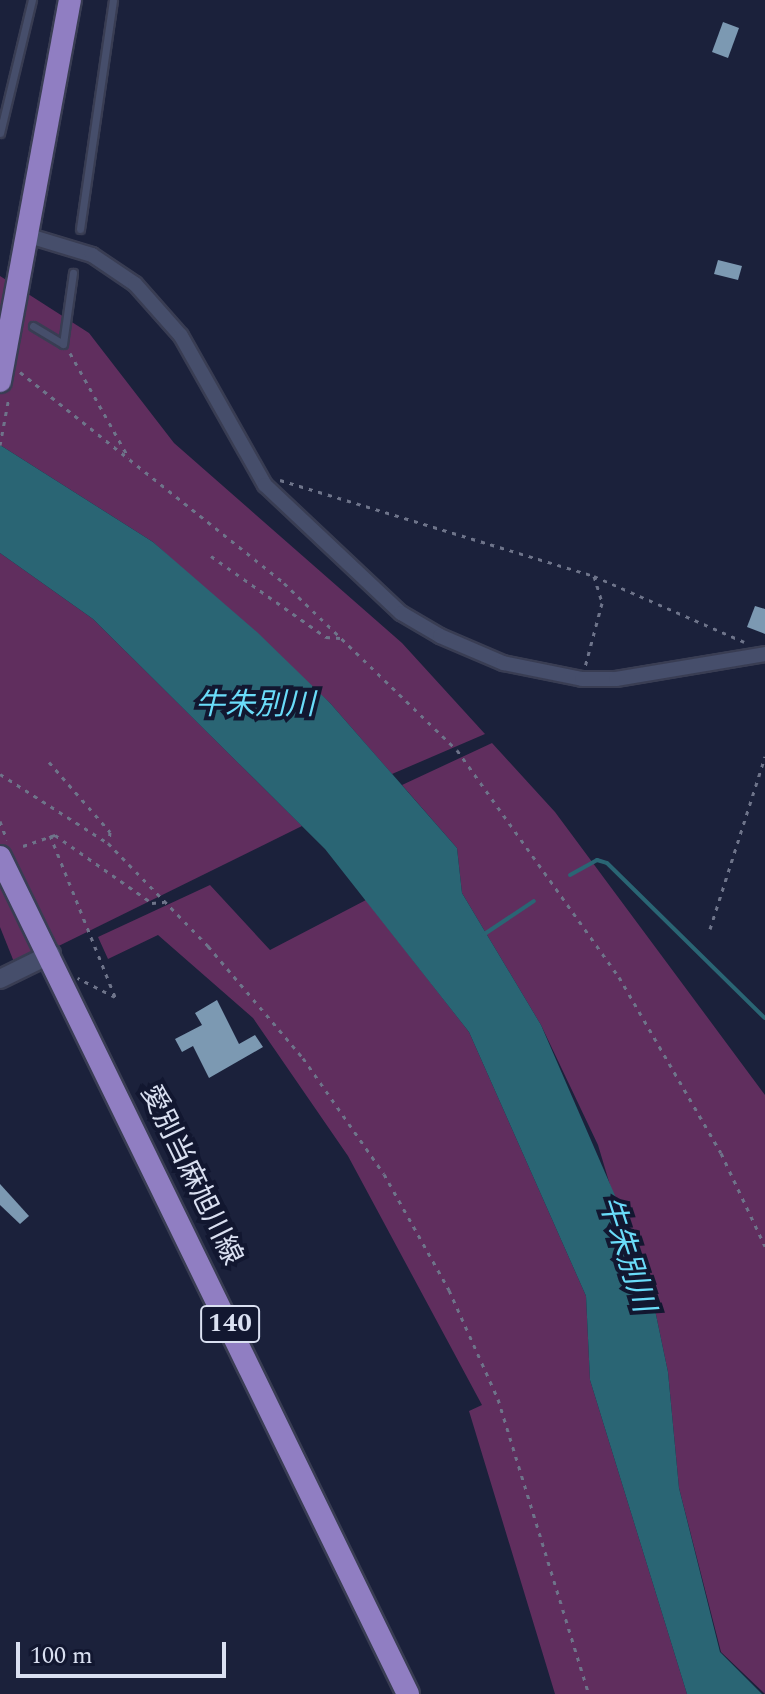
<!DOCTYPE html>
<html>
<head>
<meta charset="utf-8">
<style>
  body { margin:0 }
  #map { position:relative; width:765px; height:1694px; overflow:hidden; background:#1b213b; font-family:Spectral,"Noto Sans JP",serif }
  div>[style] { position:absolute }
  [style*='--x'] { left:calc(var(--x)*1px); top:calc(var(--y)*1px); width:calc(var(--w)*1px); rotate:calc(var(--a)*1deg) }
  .green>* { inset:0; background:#602e5e }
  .water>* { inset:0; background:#2a6574 }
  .stream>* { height:4px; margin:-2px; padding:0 2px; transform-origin:2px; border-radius:2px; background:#2a6574 }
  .building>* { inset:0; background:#7c99b2 }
  .path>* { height:3px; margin-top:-1.5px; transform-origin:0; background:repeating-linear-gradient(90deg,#6e748a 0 4px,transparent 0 10px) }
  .roads { filter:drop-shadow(2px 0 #393d53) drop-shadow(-2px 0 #393d53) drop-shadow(0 2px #393d53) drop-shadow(0 -2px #393d53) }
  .service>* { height:7px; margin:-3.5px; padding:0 3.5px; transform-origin:3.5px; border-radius:3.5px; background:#464e6b }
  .minor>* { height:14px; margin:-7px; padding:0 7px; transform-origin:7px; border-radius:7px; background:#464e6b }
  .tertiary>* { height:18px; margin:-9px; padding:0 9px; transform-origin:9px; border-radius:9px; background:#464e6b }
  .primary>* { height:22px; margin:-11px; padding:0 11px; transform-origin:11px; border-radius:11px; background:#907ec2 }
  span { translate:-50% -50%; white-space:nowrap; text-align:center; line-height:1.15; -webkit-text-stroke:8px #121730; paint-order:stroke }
  .shield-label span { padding:2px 6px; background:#121730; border:2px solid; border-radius:6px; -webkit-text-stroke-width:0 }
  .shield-label { font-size:26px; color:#dae0f1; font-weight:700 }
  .street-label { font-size:28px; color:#dae0f1 }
  .water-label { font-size:30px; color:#6adcf9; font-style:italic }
  .scale { position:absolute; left:16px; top:1642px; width:210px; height:36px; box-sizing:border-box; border:4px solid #dae0f1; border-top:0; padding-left:10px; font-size:24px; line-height:28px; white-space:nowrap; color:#dae0f1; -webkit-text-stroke:6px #121730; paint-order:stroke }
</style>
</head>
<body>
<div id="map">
  <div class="green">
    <i style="clip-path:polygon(0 276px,89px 333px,174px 443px,402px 643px,485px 734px,392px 774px,330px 703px,153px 542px,0 445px)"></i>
    <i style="clip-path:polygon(0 553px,93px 619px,302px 826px,16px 967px,0 927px)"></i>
    <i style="clip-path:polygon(492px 743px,555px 812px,765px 1095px,765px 1694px,721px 1652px,679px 1488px,668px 1372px,646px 1267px,616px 1205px,598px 1145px,541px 1025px,462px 893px,457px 848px,402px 785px)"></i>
    <i style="clip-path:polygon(210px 885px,270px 950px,366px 900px,469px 1032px,586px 1296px,590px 1380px,687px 1694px,555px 1694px,469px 1411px,482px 1405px,348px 1156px,253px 1018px,158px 935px,108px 959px,98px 937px)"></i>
  </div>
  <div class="water">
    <i style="clip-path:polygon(0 445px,153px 542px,257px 632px,330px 703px,457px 848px,462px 893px,541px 1025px,646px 1267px,668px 1372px,679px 1488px,720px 1652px,762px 1694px,687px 1694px,590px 1380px,586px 1296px,469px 1032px,325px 849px,93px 619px,0 553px)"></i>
  </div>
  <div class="stream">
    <i style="--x:570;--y:875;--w:31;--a:-29"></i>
    <i style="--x:597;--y:860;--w:10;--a:17"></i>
    <i style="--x:607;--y:863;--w:221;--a:44.5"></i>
    <i style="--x:483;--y:935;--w:61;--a:-33.7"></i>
  </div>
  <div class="building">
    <i style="clip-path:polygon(723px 22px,739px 28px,728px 58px,712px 52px)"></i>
    <i style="clip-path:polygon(718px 260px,742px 266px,738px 280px,714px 274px)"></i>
    <i style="clip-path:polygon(755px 606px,765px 609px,765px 634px,747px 627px)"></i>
    <i style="clip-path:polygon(217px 1000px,239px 1044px,255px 1035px,263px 1047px,209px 1078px,193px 1046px,182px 1052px,175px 1039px,202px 1025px,195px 1013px)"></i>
    <i style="clip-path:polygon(0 1184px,29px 1216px,20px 1224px,0 1205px)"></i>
  </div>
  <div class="path">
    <i style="--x:70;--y:353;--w:120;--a:60.7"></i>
    <i style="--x:20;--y:372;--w:338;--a:38.6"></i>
    <i style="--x:284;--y:583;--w:240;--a:44"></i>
    <i style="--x:457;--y:750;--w:279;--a:54.5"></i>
    <i style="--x:619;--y:977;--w:203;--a:59.9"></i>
    <i style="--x:721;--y:1153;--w:103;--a:64.7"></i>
    <i style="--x:0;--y:445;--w:49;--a:-79.4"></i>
    <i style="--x:280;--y:480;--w:328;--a:17"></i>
    <i style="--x:594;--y:576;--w:28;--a:73"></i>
    <i style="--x:602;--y:603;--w:66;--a:104.9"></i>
    <i style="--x:211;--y:556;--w:141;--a:35.2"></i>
    <i style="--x:326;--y:637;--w:14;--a:4"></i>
    <i style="--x:594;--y:576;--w:164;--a:23.7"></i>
    <i style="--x:49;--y:762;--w:93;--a:48.9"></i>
    <i style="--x:110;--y:832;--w:10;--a:96"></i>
    <i style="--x:0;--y:774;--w:128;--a:32.6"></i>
    <i style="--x:108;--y:843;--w:144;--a:45.8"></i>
    <i style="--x:208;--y:946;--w:147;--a:49.7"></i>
    <i style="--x:303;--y:1058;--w:141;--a:55.1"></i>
    <i style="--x:384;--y:1174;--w:133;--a:60.7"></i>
    <i style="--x:449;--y:1290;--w:120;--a:65.8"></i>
    <i style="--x:498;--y:1399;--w:309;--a:72.9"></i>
    <i style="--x:0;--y:821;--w:20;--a:70"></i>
    <i style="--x:50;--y:835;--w:175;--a:68.1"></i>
    <i style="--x:115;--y:997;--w:42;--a:-152.8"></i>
    <i style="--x:23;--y:846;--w:34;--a:-19"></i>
    <i style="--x:55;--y:835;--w:118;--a:35"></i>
    <i style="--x:152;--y:903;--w:12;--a:-5"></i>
    <i style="--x:710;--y:929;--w:181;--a:-72.3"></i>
  </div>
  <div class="roads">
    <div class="service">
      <i style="--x:0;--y:133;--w:137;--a:-76.5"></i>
      <i style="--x:80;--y:229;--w:231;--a:-81.8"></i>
      <i style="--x:33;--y:326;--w:35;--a:31"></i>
      <i style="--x:63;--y:344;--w:72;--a:-82"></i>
    </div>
    <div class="minor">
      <i style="--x:26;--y:235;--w:69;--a:16.9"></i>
      <i style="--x:92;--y:255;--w:52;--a:34"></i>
      <i style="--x:135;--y:284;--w:69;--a:48.5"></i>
      <i style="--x:181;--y:336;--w:171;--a:60.6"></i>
      <i style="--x:265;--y:485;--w:187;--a:43.3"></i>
      <i style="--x:401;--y:613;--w:45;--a:30.5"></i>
      <i style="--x:440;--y:636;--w:69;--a:23.2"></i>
      <i style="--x:503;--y:663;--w:81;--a:11.4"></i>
      <i style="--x:582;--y:679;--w:34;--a:0"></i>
      <i style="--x:616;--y:679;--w:151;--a:-9.5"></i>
    </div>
    <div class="tertiary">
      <i style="--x:0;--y:979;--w:57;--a:-26.1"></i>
    </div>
    <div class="primary">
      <i style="--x:0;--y:381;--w:387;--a:-79.6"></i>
      <i style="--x:0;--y:857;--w:931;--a:64.01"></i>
    </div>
  </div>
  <div class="shield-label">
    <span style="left:230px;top:1324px">140</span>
  </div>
  <div class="street-label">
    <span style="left:191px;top:1175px;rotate:64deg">愛別当麻旭川線</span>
  </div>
  <div class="water-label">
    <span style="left:255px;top:705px">牛朱別川</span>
    <span style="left:626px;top:1254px;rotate:72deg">牛朱別川</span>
  </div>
  <div class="scale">100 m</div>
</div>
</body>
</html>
